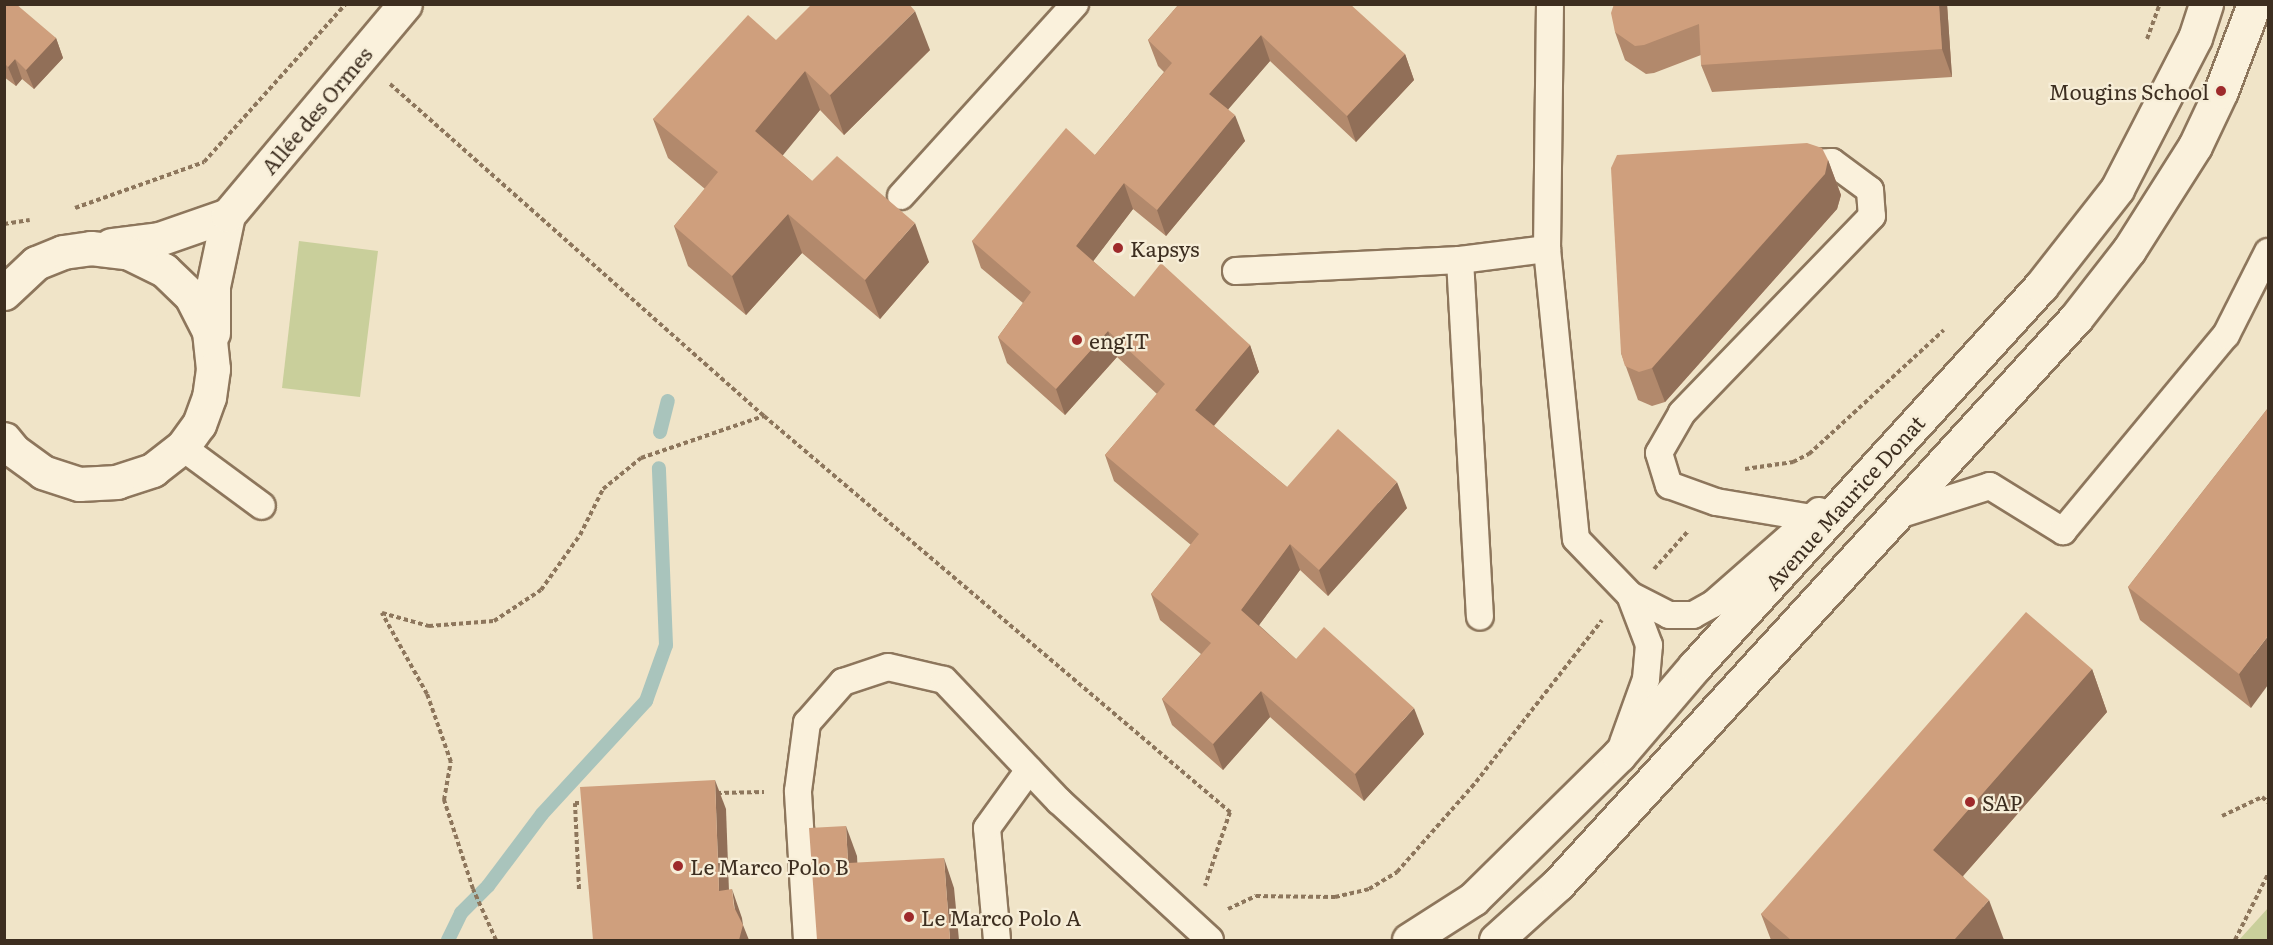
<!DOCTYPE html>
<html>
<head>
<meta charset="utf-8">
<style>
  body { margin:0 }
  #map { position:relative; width:2273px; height:945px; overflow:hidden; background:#f0e4c8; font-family:Literata,serif }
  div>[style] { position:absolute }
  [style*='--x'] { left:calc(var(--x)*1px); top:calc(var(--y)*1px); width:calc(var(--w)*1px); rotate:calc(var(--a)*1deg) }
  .green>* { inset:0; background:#c9cf9b }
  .stream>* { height:14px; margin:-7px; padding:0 7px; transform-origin:7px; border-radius:7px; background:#a9c4bc }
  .path>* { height:4px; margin-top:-2px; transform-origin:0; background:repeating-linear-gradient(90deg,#8d765c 0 4.5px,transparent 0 7.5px) }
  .roads { filter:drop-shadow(2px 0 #8d765c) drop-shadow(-2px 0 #8d765c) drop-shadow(0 2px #8d765c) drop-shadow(0 -2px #8d765c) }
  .lane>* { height:26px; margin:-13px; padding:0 13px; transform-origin:13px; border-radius:13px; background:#faf1dc }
  .street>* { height:33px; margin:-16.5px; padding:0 16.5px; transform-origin:16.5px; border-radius:16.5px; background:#faf1dc }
  .secondary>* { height:33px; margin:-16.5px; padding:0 16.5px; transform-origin:16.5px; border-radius:16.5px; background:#faf1dc }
  .wall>* { inset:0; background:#b2896c }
  .shaded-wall>* { inset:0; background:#916f58 }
  .building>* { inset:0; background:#cf9f7d }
  .dots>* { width:16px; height:16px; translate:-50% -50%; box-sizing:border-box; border:3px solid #f7eed8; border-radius:50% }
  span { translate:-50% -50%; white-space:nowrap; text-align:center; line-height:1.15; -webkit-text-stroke:4.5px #f7eed8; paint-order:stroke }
  .poi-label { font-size:21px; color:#3d2e20 }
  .right { translate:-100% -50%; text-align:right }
  .left { translate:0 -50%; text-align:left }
  .street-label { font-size:21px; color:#3d2e20 }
  .frame { position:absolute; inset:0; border:6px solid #3d2e20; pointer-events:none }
</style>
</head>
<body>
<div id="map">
  <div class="green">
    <i style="clip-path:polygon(299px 241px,378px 251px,360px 397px,282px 388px)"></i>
    <i style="clip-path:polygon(2268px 908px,2268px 940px,2239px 940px)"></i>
  </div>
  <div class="stream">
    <i style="--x:660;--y:432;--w:32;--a:-76"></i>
    <i style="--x:448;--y:940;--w:30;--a:-64"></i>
    <i style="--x:461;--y:913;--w:38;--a:-45"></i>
    <i style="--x:488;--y:886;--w:90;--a:-53.1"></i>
    <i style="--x:542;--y:814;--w:154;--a:-47.4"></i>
    <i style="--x:646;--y:701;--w:59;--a:-70.3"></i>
    <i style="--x:666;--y:645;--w:177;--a:-92.3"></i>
  </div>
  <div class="path">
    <i style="--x:2147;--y:39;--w:37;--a:-70"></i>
    <i style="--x:390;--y:84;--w:500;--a:41.6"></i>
    <i style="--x:764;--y:416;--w:612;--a:40.36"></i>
    <i style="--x:1230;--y:812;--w:78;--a:108.7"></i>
    <i style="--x:75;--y:208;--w:137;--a:-19.6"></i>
    <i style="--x:204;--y:162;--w:212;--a:-48.1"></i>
    <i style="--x:4;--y:224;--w:26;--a:-9"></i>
    <i style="--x:1745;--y:469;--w:49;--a:-8.3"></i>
    <i style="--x:1793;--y:462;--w:18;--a:-27"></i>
    <i style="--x:1809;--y:454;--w:183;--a:-42.6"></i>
    <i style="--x:1654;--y:569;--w:52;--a:-48.1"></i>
    <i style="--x:717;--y:793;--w:47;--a:-1.2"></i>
    <i style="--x:2222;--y:816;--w:44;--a:-25.4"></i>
    <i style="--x:2262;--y:797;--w:8;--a:40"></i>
    <i style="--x:579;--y:889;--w:86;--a:-92.7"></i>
    <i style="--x:575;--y:803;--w:9;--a:0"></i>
    <i style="--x:1228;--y:909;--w:31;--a:-25"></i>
    <i style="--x:1256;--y:896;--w:79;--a:0.7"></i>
    <i style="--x:1335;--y:897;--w:35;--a:-13"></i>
    <i style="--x:1369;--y:889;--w:33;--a:-31"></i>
    <i style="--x:1397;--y:872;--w:120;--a:-48.7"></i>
    <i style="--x:1476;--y:782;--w:205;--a:-52.1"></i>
    <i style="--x:496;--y:940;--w:56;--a:-114.3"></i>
    <i style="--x:473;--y:889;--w:94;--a:-108"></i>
    <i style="--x:444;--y:800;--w:39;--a:-80"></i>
    <i style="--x:451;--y:762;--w:72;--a:-109.4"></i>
    <i style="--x:427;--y:694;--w:93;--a:-119.1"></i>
    <i style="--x:382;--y:613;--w:49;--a:15.5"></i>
    <i style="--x:429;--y:626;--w:65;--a:-4.4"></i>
    <i style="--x:494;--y:621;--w:56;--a:-33.4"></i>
    <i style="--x:541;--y:590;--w:67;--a:-54.7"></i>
    <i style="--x:580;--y:535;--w:51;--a:-63.4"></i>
    <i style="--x:603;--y:489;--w:49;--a:-39.2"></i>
    <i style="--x:641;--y:458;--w:130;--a:-18.9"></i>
    <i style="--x:2235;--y:940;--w:74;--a:-63.4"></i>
  </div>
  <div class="roads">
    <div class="lane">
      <i style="--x:1550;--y:4;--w:245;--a:90.7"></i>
      <i style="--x:1547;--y:249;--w:291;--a:84.3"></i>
      <i style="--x:1576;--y:539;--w:78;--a:46"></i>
      <i style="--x:1630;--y:595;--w:44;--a:27.1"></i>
      <i style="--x:1669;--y:615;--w:24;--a:0"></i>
      <i style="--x:1693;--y:615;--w:23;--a:-29"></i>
      <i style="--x:1713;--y:604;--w:141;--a:-41.3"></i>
      <i style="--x:1793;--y:164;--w:39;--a:-3"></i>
      <i style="--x:1832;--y:162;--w:47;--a:36.4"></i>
      <i style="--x:1870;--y:190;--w:26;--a:86"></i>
      <i style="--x:1872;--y:216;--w:274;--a:134"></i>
      <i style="--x:1682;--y:413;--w:46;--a:119.9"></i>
      <i style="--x:1659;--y:453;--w:34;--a:73"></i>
      <i style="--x:1669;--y:485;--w:50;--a:19.9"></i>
      <i style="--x:1716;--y:502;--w:97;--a:9.5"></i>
      <i style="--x:901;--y:196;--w:259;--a:-47.8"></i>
      <i style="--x:1460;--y:260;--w:357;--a:86.8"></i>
      <i style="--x:1236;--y:271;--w:224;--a:-2.8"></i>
      <i style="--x:1460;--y:260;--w:88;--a:-7.2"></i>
      <i style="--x:182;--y:447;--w:99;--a:36.4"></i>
      <i style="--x:1898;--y:515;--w:96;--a:-17.5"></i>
      <i style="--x:1990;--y:486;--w:86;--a:31.7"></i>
      <i style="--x:2063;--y:531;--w:255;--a:-50.3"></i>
      <i style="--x:2226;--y:335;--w:93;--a:-63.2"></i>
      <i style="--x:1623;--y:743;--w:68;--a:-70.2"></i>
      <i style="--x:1646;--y:679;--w:34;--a:-85"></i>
      <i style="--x:1649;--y:645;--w:53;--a:-110.8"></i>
      <i style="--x:807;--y:940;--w:149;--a:-93.5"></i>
      <i style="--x:798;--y:791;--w:69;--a:-82.5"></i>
      <i style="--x:807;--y:723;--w:55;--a:-48.7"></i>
      <i style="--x:843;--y:682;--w:47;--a:-18.4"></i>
      <i style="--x:888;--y:667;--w:57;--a:13.1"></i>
      <i style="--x:944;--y:680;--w:167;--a:46.5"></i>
      <i style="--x:1059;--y:801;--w:205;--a:42.6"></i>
      <i style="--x:997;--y:940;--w:112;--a:-95.1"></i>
      <i style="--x:987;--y:828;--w:72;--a:-54.1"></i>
    </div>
    <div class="street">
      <i style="--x:111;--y:245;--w:48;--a:-7.1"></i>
      <i style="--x:159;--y:239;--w:73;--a:-19.2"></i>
      <i style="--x:4;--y:293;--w:44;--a:-43.2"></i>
      <i style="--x:36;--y:263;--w:29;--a:-22"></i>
      <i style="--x:63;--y:252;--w:28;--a:-8"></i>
      <i style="--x:91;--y:248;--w:38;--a:7"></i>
      <i style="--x:129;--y:253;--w:39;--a:26"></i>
      <i style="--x:164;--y:270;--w:37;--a:44"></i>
      <i style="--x:191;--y:296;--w:39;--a:63"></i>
      <i style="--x:209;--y:331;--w:38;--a:84"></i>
      <i style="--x:213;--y:369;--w:28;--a:98"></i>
      <i style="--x:209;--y:397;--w:29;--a:110"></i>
      <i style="--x:199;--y:424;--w:29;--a:126"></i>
      <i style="--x:182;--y:447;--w:37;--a:142"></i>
      <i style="--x:153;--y:470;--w:38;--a:162"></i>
      <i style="--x:117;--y:482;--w:38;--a:177"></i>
      <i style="--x:79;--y:484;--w:38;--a:-162"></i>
      <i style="--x:43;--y:472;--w:37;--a:-144"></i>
      <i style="--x:13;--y:450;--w:14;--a:-129"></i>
      <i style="--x:213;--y:333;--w:47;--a:-90"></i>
      <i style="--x:213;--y:286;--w:73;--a:-78.1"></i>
      <i style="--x:228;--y:215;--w:275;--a:-50"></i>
    </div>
    <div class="secondary">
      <i style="--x:1409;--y:940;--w:76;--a:-32.6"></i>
      <i style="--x:1473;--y:899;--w:205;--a:-44.6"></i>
      <i style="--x:1619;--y:755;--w:117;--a:-49.5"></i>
      <i style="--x:1695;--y:666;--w:514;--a:-47.68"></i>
      <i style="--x:2041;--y:286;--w:123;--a:-51.9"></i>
      <i style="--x:2117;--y:189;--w:170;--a:-62.7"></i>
      <i style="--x:2195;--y:38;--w:36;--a:-72"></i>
      <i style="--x:1496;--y:940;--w:84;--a:-42.1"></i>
      <i style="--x:1558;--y:884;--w:767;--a:-47.54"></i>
      <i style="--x:2076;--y:318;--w:86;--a:-52.1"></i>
      <i style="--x:2129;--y:250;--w:123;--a:-57.6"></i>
      <i style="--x:2195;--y:146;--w:61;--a:-64.7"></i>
      <i style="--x:2221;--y:91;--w:93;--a:-69.2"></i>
    </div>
  </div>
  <div class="wall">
    <i style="clip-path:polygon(1179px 4px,1405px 54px,1414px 80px,1356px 142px,1270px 61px,1228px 109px,1245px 141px,1166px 236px,1133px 209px,1093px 261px,1134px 297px,1250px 345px,1259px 372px,1214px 426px,1287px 487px,1407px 508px,1328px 596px,1300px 570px,1259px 625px,1296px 659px,1424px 734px,1364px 801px,1270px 717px,1223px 770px,1172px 725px,1162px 699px,1201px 654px,1160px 620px,1151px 594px,1191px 545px,1114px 481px,1105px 455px,1157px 394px,1117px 357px,1065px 415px,1007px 363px,998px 337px,1023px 303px,981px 268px,972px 241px,1095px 155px,1164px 72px,1158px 66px,1148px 40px)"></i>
    <i style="clip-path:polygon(1614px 4px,1947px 4px,1952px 77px,1712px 92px,1701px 65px,1701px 55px,1654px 73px,1646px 74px,1625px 60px,1615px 32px)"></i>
    <i style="clip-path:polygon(4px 8px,56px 38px,63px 58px,34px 89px,22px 79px,16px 86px,4px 77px)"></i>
    <i style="clip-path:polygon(776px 40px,930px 50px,844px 135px,820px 110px,782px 155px,812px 181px,929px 262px,880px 319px,802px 253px,746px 315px,688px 266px,674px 226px,705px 189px,668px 158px,653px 119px)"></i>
    <i style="clip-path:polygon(1828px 160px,1841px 195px,1837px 209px,1665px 402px,1652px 406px,1638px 400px,1621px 353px)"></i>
    <i style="clip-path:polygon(2268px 408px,2251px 708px,2140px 620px,2128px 587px)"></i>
    <i style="clip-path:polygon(2092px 669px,2107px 712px,1963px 876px,2004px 940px,1771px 940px,1761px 914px)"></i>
  </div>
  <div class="shaded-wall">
    <i style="clip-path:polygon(1939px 4px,1947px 4px,1952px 77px,1942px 49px)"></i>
    <i style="clip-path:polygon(915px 11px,930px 50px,844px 135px,830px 95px)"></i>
    <i style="clip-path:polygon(1261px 35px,1270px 61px,1219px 120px,1209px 94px)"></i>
    <i style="clip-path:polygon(56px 38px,63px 58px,34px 89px,26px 70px)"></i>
    <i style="clip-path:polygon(1405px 54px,1414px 80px,1356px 142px,1347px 116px)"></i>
    <i style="clip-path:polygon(15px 59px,22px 79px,16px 86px,8px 67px)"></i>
    <i style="clip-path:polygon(805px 71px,820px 110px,770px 171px,755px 131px)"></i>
    <i style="clip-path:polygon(1235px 115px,1245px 141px,1166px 236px,1157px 210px)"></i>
    <i style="clip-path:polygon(1828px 160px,1841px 195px,1837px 209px,1665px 402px,1652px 368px)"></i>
    <i style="clip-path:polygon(1124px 183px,1133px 209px,1085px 272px,1076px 246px)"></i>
    <i style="clip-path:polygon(788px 214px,802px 253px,746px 315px,732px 276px)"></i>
    <i style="clip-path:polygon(915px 223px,929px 262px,880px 319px,865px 280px)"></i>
    <i style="clip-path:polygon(1108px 331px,1117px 357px,1065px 415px,1056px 389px)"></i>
    <i style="clip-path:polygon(1250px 345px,1259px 372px,1205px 436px,1195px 410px)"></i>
    <i style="clip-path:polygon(1397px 482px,1407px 508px,1328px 596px,1319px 570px)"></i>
    <i style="clip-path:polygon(1290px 544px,1300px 570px,1251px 636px,1241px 610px)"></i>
    <i style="clip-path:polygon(2268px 636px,2268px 685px,2251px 708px,2239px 674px)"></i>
    <i style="clip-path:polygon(2092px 669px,2107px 712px,1948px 893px,1933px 850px)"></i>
    <i style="clip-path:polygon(1261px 691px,1270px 717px,1223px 770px,1213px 744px)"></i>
    <i style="clip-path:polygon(1414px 708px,1424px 734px,1364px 801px,1355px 774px)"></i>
    <i style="clip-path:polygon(715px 780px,726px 809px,730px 919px,719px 891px)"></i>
    <i style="clip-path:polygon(846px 826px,857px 856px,859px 893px,848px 863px)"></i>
    <i style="clip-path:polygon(944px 858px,954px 888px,959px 940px,950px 940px)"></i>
    <i style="clip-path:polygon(732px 889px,742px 918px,743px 925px,749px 940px,739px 940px)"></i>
    <i style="clip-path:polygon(1989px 900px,2004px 940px,1954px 940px)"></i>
  </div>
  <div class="building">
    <i style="clip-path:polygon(8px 4px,16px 4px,56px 38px,26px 70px,15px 59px,8px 67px,4px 63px,4px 8px)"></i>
    <i style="clip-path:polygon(812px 4px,909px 4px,915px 11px,830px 95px,805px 71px,755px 131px,812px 181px,837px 156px,915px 223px,865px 280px,788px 214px,732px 276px,674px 226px,718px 172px,653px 119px,748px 15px,776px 40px)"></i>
    <i style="clip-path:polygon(1179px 4px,1350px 4px,1405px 54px,1347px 116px,1261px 35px,1209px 94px,1235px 115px,1157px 210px,1124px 183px,1076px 246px,1134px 297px,1161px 263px,1250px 345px,1195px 410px,1287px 487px,1338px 429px,1397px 482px,1319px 570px,1290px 544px,1241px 610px,1296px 659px,1324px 627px,1414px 708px,1355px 774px,1261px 691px,1213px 744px,1162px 699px,1211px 643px,1151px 594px,1199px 534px,1105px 455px,1165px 384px,1108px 331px,1056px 389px,998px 337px,1031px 292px,972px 241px,1066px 128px,1095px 155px,1172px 63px,1148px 40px)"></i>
    <i style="clip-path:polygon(1614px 4px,1939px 4px,1942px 49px,1701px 65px,1699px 24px,1644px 45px,1635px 46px,1615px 32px,1611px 13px)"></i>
    <i style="clip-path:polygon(1807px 143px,1822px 148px,1828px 160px,1825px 174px,1652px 368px,1639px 372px,1625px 366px,1621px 353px,1611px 168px,1617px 155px)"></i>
    <i style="clip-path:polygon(2268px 408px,2268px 636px,2239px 674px,2128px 587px)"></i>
    <i style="clip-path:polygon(2026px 612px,2092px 669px,1933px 850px,1989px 900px,1954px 940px,1791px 940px,1761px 914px)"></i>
    <i style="clip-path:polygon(715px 780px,719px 891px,732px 889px,734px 907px,743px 925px,739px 940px,593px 940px,580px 787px)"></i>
    <i style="clip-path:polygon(846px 826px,848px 863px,944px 858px,950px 940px,817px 940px,809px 828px)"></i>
  </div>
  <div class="dots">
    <i style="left:2221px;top:91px;background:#9e2a2b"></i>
    <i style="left:1118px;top:248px;background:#9e2a2b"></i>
    <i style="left:1077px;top:340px;background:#9e2a2b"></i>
    <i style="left:1970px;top:802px;background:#9e2a2b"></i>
    <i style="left:678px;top:866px;background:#9e2a2b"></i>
    <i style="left:909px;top:917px;background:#9e2a2b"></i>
  </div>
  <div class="poi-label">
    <span class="right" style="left:2209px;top:91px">Mougins School</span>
    <span class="left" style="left:1130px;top:248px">Kapsys</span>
    <span class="left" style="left:1089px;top:340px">engIT</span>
    <span class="left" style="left:1982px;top:802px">SAP</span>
    <span class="left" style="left:690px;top:866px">Le Marco Polo B</span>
    <span class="left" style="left:921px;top:917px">Le Marco Polo A</span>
  </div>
  <div class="street-label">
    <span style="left:316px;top:110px;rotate:-50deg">Allée des Ormes</span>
    <span style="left:1844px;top:502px;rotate:-48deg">Avenue Maurice Donat</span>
  </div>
  <div class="frame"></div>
</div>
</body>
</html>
